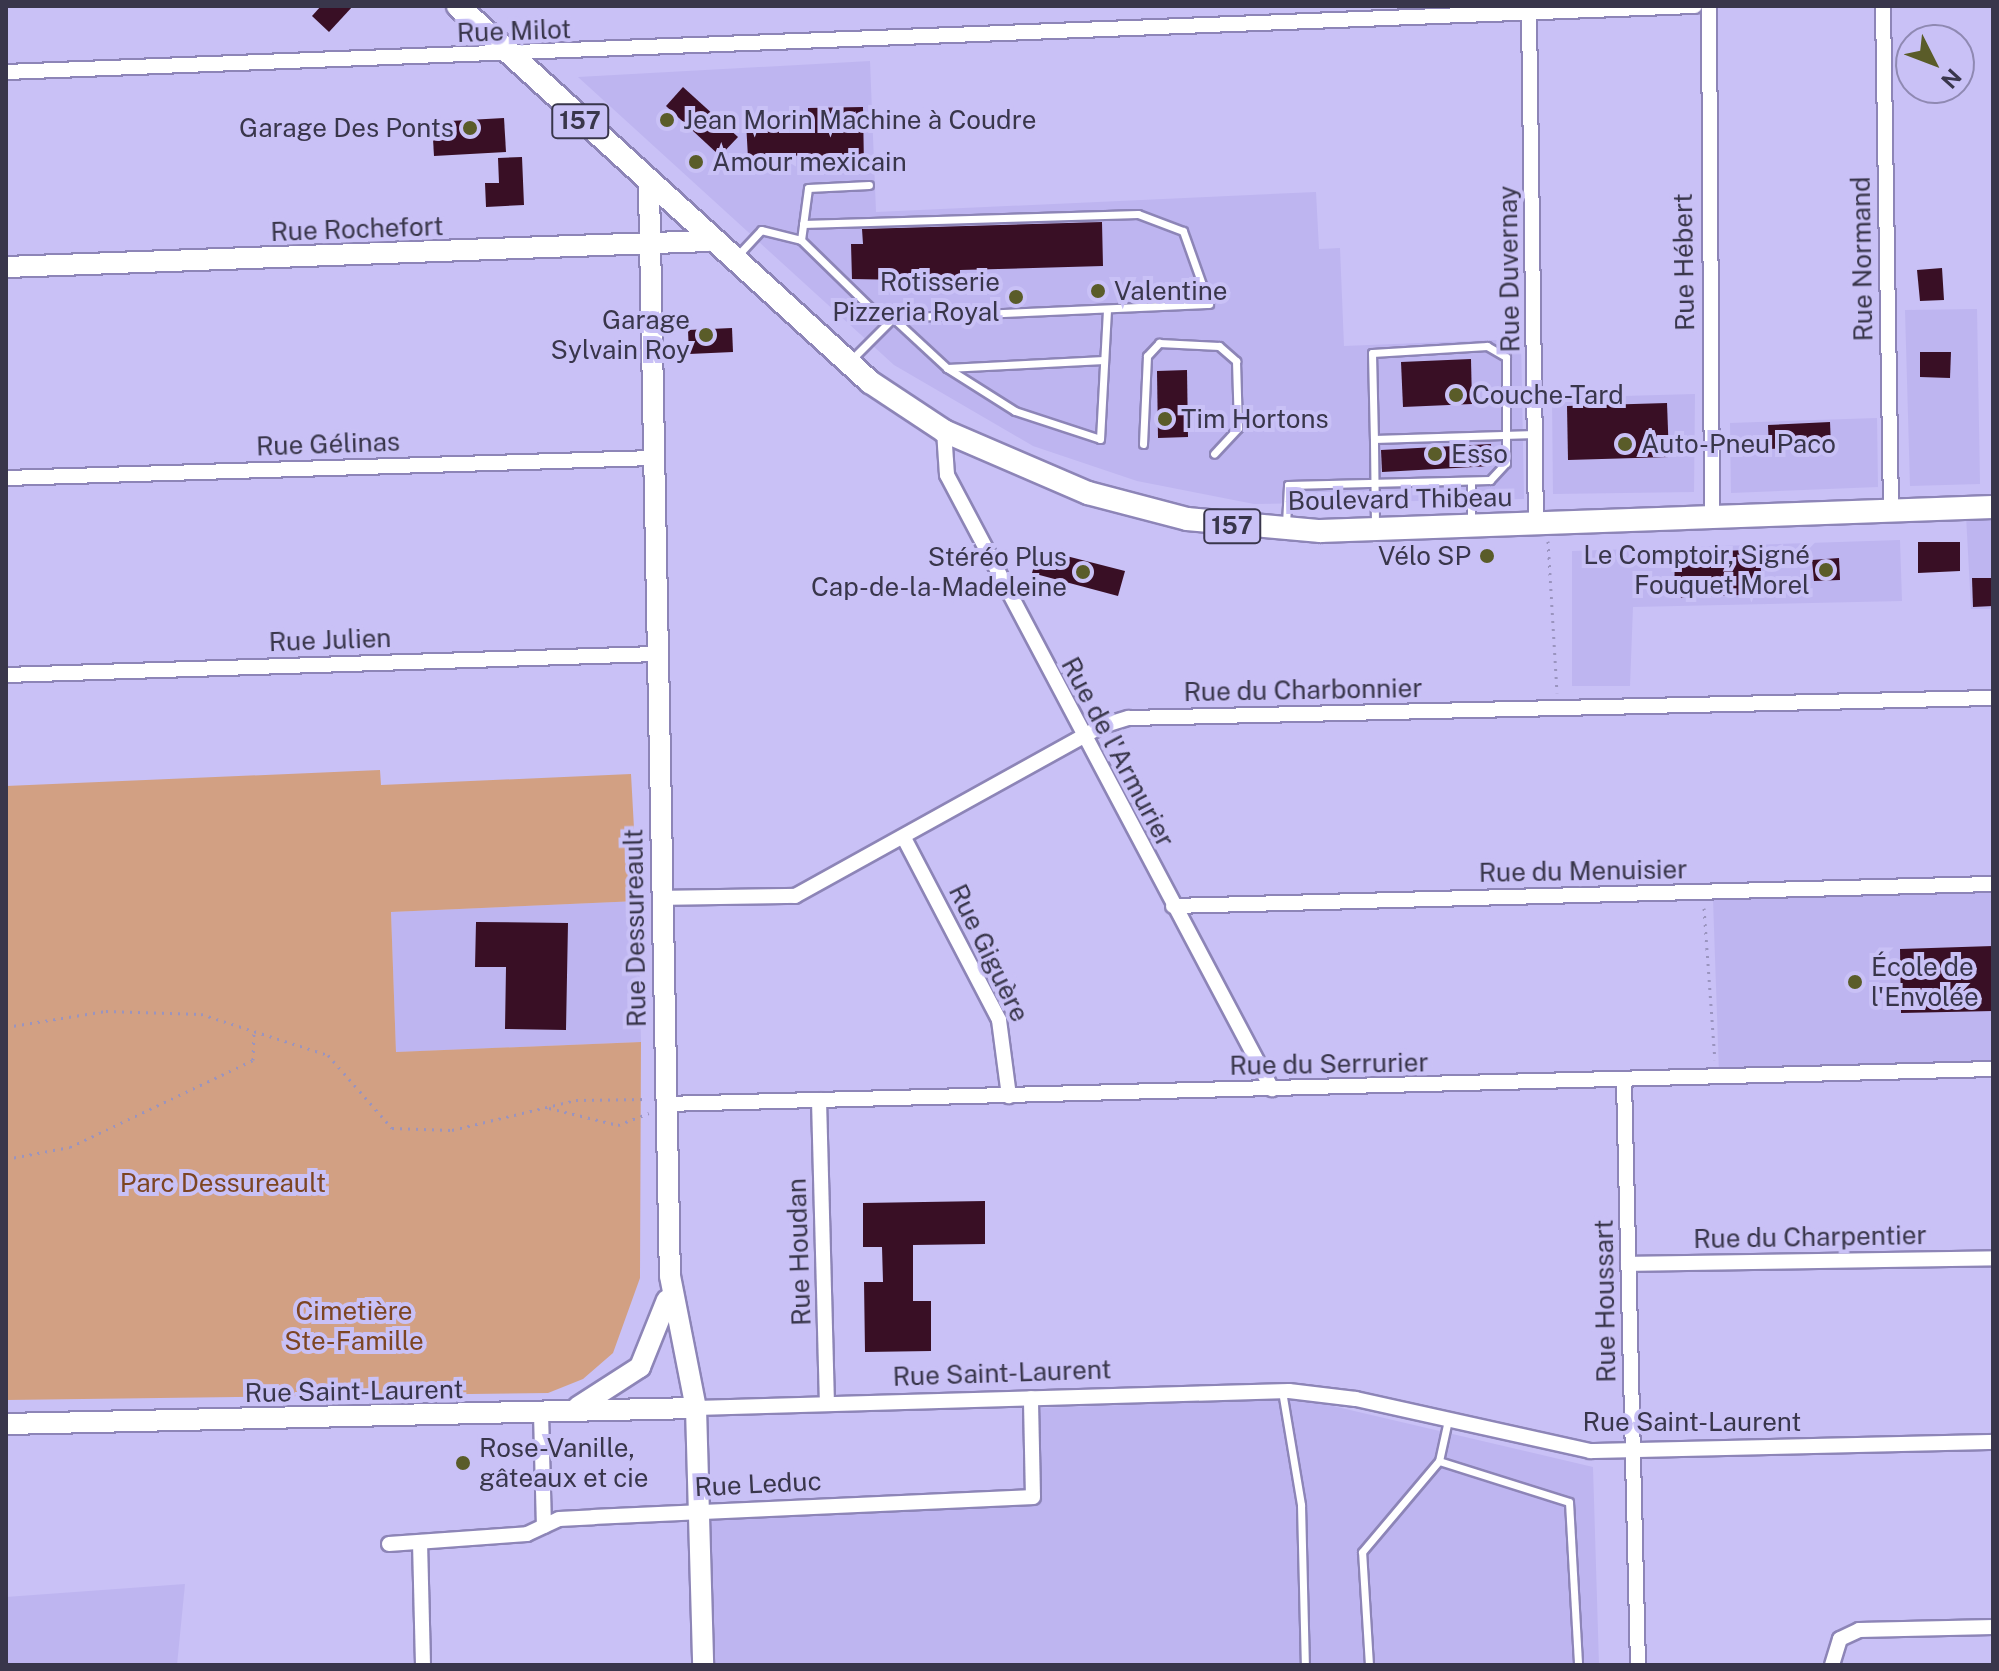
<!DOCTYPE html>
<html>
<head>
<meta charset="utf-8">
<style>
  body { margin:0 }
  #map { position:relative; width:1999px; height:1671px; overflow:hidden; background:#c9c1f6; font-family:"Public Sans",sans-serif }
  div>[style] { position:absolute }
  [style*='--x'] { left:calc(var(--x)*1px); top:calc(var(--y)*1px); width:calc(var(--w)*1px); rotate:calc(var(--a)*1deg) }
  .built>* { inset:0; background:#beb5f0 }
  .green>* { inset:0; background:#d2a083 }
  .building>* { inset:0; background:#390f25 }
  .path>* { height:3px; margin-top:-1.5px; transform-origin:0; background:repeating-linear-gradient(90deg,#9a94bf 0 2px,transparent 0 8px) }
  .roads { filter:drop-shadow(2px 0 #8d85b7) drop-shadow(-2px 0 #8d85b7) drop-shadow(0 2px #8d85b7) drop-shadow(0 -2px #8d85b7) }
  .lane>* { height:7px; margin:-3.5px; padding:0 3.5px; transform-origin:3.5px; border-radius:3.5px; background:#fff }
  .street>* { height:14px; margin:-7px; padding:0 7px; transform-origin:7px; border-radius:7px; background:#fff }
  .secondary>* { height:20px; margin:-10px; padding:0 10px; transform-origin:10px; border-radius:10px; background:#fff }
  .primary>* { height:22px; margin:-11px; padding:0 11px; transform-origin:11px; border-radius:11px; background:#fff }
  .dots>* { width:22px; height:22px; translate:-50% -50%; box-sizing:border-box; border:4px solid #c9c1f6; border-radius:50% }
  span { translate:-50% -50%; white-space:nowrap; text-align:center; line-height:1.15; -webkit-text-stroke:8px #c9c1f6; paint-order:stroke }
  .shield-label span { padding:2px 6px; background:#c9c1f6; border:2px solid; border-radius:6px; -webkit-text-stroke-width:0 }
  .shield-label { font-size:24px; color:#39364b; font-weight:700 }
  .street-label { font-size:26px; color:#39364b }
  .poi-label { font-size:26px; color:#39364b }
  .left { translate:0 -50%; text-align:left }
  .right { translate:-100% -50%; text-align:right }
  .park-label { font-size:26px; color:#7d4522 }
  .frame { position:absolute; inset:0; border:8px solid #39364b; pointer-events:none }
  .north { position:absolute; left:1895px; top:24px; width:80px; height:80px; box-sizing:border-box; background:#c9c1f6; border:2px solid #8f89b2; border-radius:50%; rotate:132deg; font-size:22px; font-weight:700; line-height:32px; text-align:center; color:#39364b }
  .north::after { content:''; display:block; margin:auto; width:28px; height:36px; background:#5a5c29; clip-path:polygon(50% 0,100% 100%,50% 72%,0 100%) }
</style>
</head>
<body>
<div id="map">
  <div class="built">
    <i style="clip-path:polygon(870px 61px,876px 212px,1316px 192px,1319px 249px,1340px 248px,1344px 346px,1521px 339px,1524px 499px,1254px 504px,1137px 481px,1033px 446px,894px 365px,578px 77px)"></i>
    <i style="clip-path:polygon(1977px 309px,1980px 484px,1910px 486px,1905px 310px)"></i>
    <i style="clip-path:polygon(1695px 394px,1694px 492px,1553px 494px,1552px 398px)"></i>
    <i style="clip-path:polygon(1877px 418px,1878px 487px,1731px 493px,1730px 423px)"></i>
    <i style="clip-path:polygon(1993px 514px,1993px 609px,1971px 609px,1966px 515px)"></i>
    <i style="clip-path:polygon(1900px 540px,1902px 601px,1633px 607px,1630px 686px,1572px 686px,1572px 551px)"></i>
    <i style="clip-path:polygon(1993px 890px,1993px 1065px,1719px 1073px,1713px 899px)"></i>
    <i style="clip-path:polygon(638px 901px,641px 1042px,396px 1052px,391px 912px)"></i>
    <i style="clip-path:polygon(1303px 1399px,1593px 1467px,1599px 1665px,696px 1665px,692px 1513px,1039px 1502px,1037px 1408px)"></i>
    <i style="clip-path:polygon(185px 1584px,177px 1665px,6px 1665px,6px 1597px)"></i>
  </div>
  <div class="green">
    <i style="clip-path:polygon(380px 770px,381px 785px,631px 774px,638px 901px,391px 912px,396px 1052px,641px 1042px,640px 1278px,613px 1353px,583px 1379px,548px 1393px,6px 1400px,6px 786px)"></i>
  </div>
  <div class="building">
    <i style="clip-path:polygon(321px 6px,353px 6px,329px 32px,312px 16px)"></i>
    <i style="clip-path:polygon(683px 87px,738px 137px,720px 156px,666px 106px)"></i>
    <i style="clip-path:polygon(863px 107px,864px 168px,809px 169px,809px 155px,748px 158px,746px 122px,808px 119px,808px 108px)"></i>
    <i style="clip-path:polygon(504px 118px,506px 152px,434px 156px,432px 122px)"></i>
    <i style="clip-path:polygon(522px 157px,524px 205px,486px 207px,485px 183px,499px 183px,498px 158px)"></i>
    <i style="clip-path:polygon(1102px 222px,1103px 266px,960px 270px,960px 281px,852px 279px,851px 244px,863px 244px,862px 229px)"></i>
    <i style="clip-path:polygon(1942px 268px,1944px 300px,1920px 301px,1917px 270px)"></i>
    <i style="clip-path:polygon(732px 328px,733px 352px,689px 354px,688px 330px)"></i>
    <i style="clip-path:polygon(1920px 352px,1951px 352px,1950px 378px,1920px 377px)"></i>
    <i style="clip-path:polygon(1471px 359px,1472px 404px,1403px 407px,1401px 362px)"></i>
    <i style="clip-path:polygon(1187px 370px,1188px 437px,1158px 438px,1157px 371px)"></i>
    <i style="clip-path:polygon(1667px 403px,1669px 457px,1568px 460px,1567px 406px)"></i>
    <i style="clip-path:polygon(1830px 422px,1831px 446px,1769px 449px,1768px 425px)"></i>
    <i style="clip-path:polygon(1491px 444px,1492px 466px,1382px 472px,1381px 450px)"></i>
    <i style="clip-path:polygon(1918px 542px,1960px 542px,1960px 571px,1918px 573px)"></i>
    <i style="clip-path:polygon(1039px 549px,1125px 571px,1118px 596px,1032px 573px)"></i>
    <i style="clip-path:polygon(1760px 549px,1762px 594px,1674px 598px,1675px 554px)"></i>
    <i style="clip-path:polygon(1839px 558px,1840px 580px,1814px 581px,1812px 560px)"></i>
    <i style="clip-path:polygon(1972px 578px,1993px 578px,1993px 606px,1973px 607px)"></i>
    <i style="clip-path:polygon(476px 922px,568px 923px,566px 1030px,505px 1029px,506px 967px,475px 967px)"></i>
    <i style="clip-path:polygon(1993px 946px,1993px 1011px,1901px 1013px,1900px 949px)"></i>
    <i style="clip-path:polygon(985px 1201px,985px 1244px,913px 1245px,913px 1301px,931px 1301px,931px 1351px,865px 1352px,864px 1282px,883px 1282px,882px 1247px,863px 1247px,863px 1203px)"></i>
  </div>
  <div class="path">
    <i style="--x:1548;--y:541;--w:152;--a:86.6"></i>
    <i style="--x:1704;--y:908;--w:152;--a:85.9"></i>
    <i style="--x:6;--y:1027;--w:101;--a:-9.1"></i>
    <i style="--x:106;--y:1011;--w:95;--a:1.8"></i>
    <i style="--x:201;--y:1014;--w:133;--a:17.9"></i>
    <i style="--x:328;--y:1055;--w:97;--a:48.8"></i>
    <i style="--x:392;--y:1128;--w:60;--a:1.9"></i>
    <i style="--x:452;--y:1130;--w:128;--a:-13.6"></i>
    <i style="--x:576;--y:1100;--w:72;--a:-0.8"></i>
    <i style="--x:549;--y:1108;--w:71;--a:13.8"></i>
    <i style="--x:618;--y:1125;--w:33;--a:-21"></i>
    <i style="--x:6;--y:1159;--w:65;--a:-10.6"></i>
    <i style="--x:70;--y:1147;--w:203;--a:-25.4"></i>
    <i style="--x:253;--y:1060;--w:31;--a:-88"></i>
  </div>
  <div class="roads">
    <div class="lane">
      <i style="--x:803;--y:224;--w:335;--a:-1.7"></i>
      <i style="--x:1138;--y:214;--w:48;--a:20.7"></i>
      <i style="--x:1183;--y:231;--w:77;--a:70.4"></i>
      <i style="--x:1209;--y:304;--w:316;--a:177.5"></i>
      <i style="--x:893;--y:318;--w:58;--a:135"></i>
      <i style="--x:801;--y:240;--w:52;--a:-82.3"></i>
      <i style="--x:808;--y:188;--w:61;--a:-2.8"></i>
      <i style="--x:738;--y:255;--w:34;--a:-47"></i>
      <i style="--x:761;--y:230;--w:41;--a:14"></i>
      <i style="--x:801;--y:240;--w:119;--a:44.3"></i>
      <i style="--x:893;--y:318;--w:74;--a:42.8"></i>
      <i style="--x:947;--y:368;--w:157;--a:-2.9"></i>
      <i style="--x:947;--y:368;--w:80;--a:32.3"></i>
      <i style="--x:1015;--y:411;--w:89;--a:18.2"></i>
      <i style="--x:1100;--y:439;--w:130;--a:-86.9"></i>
      <i style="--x:1143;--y:444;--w:88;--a:-87.4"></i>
      <i style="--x:1147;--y:356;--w:18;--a:-47"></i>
      <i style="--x:1159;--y:343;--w:60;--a:2.9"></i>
      <i style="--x:1219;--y:346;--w:23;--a:41"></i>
      <i style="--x:1236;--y:361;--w:67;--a:88.3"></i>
      <i style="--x:1238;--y:428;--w:35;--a:133"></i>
      <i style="--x:1471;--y:481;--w:42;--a:90"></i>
      <i style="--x:1286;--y:524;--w:39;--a:-87"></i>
      <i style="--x:1288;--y:485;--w:202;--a:-1.4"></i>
      <i style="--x:1490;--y:480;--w:23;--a:-47"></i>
      <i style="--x:1506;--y:463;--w:106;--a:-90"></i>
      <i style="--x:1506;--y:357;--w:22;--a:-150"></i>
      <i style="--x:1487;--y:346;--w:115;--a:176.5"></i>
      <i style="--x:1372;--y:353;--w:86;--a:88.7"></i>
      <i style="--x:1375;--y:524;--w:85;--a:-90.7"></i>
      <i style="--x:1374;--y:439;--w:161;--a:-1.8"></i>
      <i style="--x:1282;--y:1391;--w:116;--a:80.5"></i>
      <i style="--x:1301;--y:1505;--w:160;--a:88.6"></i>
      <i style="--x:1448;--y:1420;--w:42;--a:102.4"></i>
      <i style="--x:1439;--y:1461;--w:136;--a:17.5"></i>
      <i style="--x:1569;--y:1502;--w:163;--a:86.8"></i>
      <i style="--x:1369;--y:1665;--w:113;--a:-93.5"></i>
      <i style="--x:1362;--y:1552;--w:119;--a:-49.8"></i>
    </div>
    <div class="street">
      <i style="--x:1709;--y:6;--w:511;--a:89.66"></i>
      <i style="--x:1883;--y:6;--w:505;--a:89.09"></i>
      <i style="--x:1529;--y:13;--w:511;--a:89.22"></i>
      <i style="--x:6;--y:72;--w:1690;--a:-2.24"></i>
      <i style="--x:944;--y:431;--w:44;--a:86.1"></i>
      <i style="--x:947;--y:475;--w:695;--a:62.11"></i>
      <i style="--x:6;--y:478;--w:646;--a:-1.77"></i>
      <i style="--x:6;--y:675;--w:650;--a:-1.85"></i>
      <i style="--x:904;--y:838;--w:205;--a:62.4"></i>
      <i style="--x:999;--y:1020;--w:77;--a:82.5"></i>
      <i style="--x:661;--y:898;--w:134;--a:-0.9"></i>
      <i style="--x:795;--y:896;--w:351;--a:-29"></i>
      <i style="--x:1102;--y:726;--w:28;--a:-17"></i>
      <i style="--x:1129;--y:718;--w:864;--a:-1.33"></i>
      <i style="--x:1173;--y:906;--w:820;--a:-1.54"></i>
      <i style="--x:1624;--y:1081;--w:584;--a:88.63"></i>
      <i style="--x:819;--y:1100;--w:303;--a:88.5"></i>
      <i style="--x:665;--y:1104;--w:1328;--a:-1.51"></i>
      <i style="--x:1628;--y:1264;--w:365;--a:-0.9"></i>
      <i style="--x:696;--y:1408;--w:593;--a:-1.64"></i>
      <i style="--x:1289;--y:1391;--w:67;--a:6.8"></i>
      <i style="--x:1356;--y:1399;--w:240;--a:12.5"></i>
      <i style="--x:1590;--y:1451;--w:403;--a:-1.3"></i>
      <i style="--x:541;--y:1413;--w:113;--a:88.5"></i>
      <i style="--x:420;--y:1542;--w:123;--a:88.6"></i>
      <i style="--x:389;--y:1544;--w:138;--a:-4.1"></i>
      <i style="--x:527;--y:1534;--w:35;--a:-25"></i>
      <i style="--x:559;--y:1519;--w:35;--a:-3"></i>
      <i style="--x:594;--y:1517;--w:439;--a:-2.6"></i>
      <i style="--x:1033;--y:1497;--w:99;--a:-91.2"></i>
      <i style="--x:1832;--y:1665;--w:27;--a:-73"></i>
      <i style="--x:1840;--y:1639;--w:21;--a:-25"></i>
      <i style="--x:1859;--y:1630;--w:134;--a:-1.3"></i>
    </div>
    <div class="secondary">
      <i style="--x:649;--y:187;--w:1089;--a:88.9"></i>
      <i style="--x:670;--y:1276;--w:135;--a:78.9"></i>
      <i style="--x:696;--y:1408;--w:257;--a:88.4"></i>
      <i style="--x:6;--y:267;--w:703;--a:-2.12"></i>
      <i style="--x:578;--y:1407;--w:74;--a:-32.8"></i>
      <i style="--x:640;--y:1367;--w:72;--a:-68.1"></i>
      <i style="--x:6;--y:1424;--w:690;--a:-1.33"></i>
    </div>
    <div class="primary">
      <i style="--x:458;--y:6;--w:558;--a:42.38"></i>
      <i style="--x:870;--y:382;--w:89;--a:33.5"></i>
      <i style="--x:944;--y:431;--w:157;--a:23.3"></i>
      <i style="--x:1088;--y:493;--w:102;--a:14.7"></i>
      <i style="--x:1187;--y:519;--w:134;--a:5.2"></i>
      <i style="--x:1320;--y:531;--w:673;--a:-2.04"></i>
    </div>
  </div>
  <div class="dots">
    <i style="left:667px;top:120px;background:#5a5c29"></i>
    <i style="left:470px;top:128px;background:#5a5c29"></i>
    <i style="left:696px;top:162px;background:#5a5c29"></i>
    <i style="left:1098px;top:291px;background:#5a5c29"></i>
    <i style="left:1016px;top:297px;background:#5a5c29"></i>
    <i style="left:706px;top:335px;background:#5a5c29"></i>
    <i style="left:1456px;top:395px;background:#5a5c29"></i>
    <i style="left:1165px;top:419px;background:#5a5c29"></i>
    <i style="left:1625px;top:444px;background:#5a5c29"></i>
    <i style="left:1435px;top:454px;background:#5a5c29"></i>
    <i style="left:1487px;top:556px;background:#5a5c29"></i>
    <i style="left:1826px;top:570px;background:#5a5c29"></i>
    <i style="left:1083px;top:572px;background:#5a5c29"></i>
    <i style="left:1855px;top:982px;background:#5a5c29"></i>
    <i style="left:463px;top:1463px;background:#5a5c29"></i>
  </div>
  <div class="shield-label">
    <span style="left:580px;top:121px">157</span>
    <span style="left:1232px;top:526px">157</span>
  </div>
  <div class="street-label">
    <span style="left:514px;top:31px;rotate:-2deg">Rue Milot</span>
    <span style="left:357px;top:229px;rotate:-2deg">Rue Rochefort</span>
    <span style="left:1862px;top:259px;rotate:-91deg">Rue Normand</span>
    <span style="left:1684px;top:262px;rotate:-91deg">Rue Hébert</span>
    <span style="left:1509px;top:269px;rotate:-91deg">Rue Duvernay</span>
    <span style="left:328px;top:444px;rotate:-2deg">Rue Gélinas</span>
    <span style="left:1400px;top:499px;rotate:-1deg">Boulevard Thibeau</span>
    <span style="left:330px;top:640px;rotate:-2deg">Rue Julien</span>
    <span style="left:1303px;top:690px;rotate:-1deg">Rue du Charbonnier</span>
    <span style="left:1118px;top:752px;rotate:62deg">Rue de l'Armurier</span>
    <span style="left:1583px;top:871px;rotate:-1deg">Rue du Menuisier</span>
    <span style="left:635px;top:928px;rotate:-91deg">Rue Dessureault</span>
    <span style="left:989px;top:953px;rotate:64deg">Rue Giguère</span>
    <span style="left:1329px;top:1064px;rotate:-1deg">Rue du Serrurier</span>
    <span style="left:1810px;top:1237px;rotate:-1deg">Rue du Charpentier</span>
    <span style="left:799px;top:1252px;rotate:-92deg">Rue Houdan</span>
    <span style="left:1605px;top:1301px;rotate:-91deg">Rue Houssart</span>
    <span style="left:1002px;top:1373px;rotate:-2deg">Rue Saint-Laurent</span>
    <span style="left:354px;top:1391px;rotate:-1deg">Rue Saint-Laurent</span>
    <span style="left:1692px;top:1422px">Rue Saint-Laurent</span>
    <span style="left:758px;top:1484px;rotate:-3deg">Rue Leduc</span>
  </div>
  <div class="poi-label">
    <span class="left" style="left:683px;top:120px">Jean Morin Machine à Coudre</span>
    <span class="right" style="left:454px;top:128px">Garage Des Ponts</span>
    <span class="left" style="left:712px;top:162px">Amour mexicain</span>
    <span class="right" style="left:1000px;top:297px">Rotisserie<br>Pizzeria Royal</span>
    <span class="left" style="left:1114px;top:291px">Valentine</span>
    <span class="right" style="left:690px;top:335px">Garage<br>Sylvain Roy</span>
    <span class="left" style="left:1472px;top:395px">Couche-Tard</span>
    <span class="left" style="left:1181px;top:419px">Tim Hortons</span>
    <span class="left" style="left:1641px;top:444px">Auto-Pneu Paco</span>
    <span class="left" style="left:1451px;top:454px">Esso</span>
    <span class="right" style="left:1810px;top:570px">Le Comptoir, Signé<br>Fouquet Morel</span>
    <span class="right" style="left:1471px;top:556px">Vélo SP</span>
    <span class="right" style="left:1067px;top:572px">Stéréo Plus<br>Cap-de-la-Madeleine</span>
    <span class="left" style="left:1871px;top:982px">École de<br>l'Envolée</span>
    <span class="left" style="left:479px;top:1463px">Rose-Vanille,<br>gâteaux et cie</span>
  </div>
  <div class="park-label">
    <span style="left:223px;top:1183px">Parc Dessureault</span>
    <span style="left:354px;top:1326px">Cimetière<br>Ste-Famille</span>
  </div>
  <div class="frame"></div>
  <div class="north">N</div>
</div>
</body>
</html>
